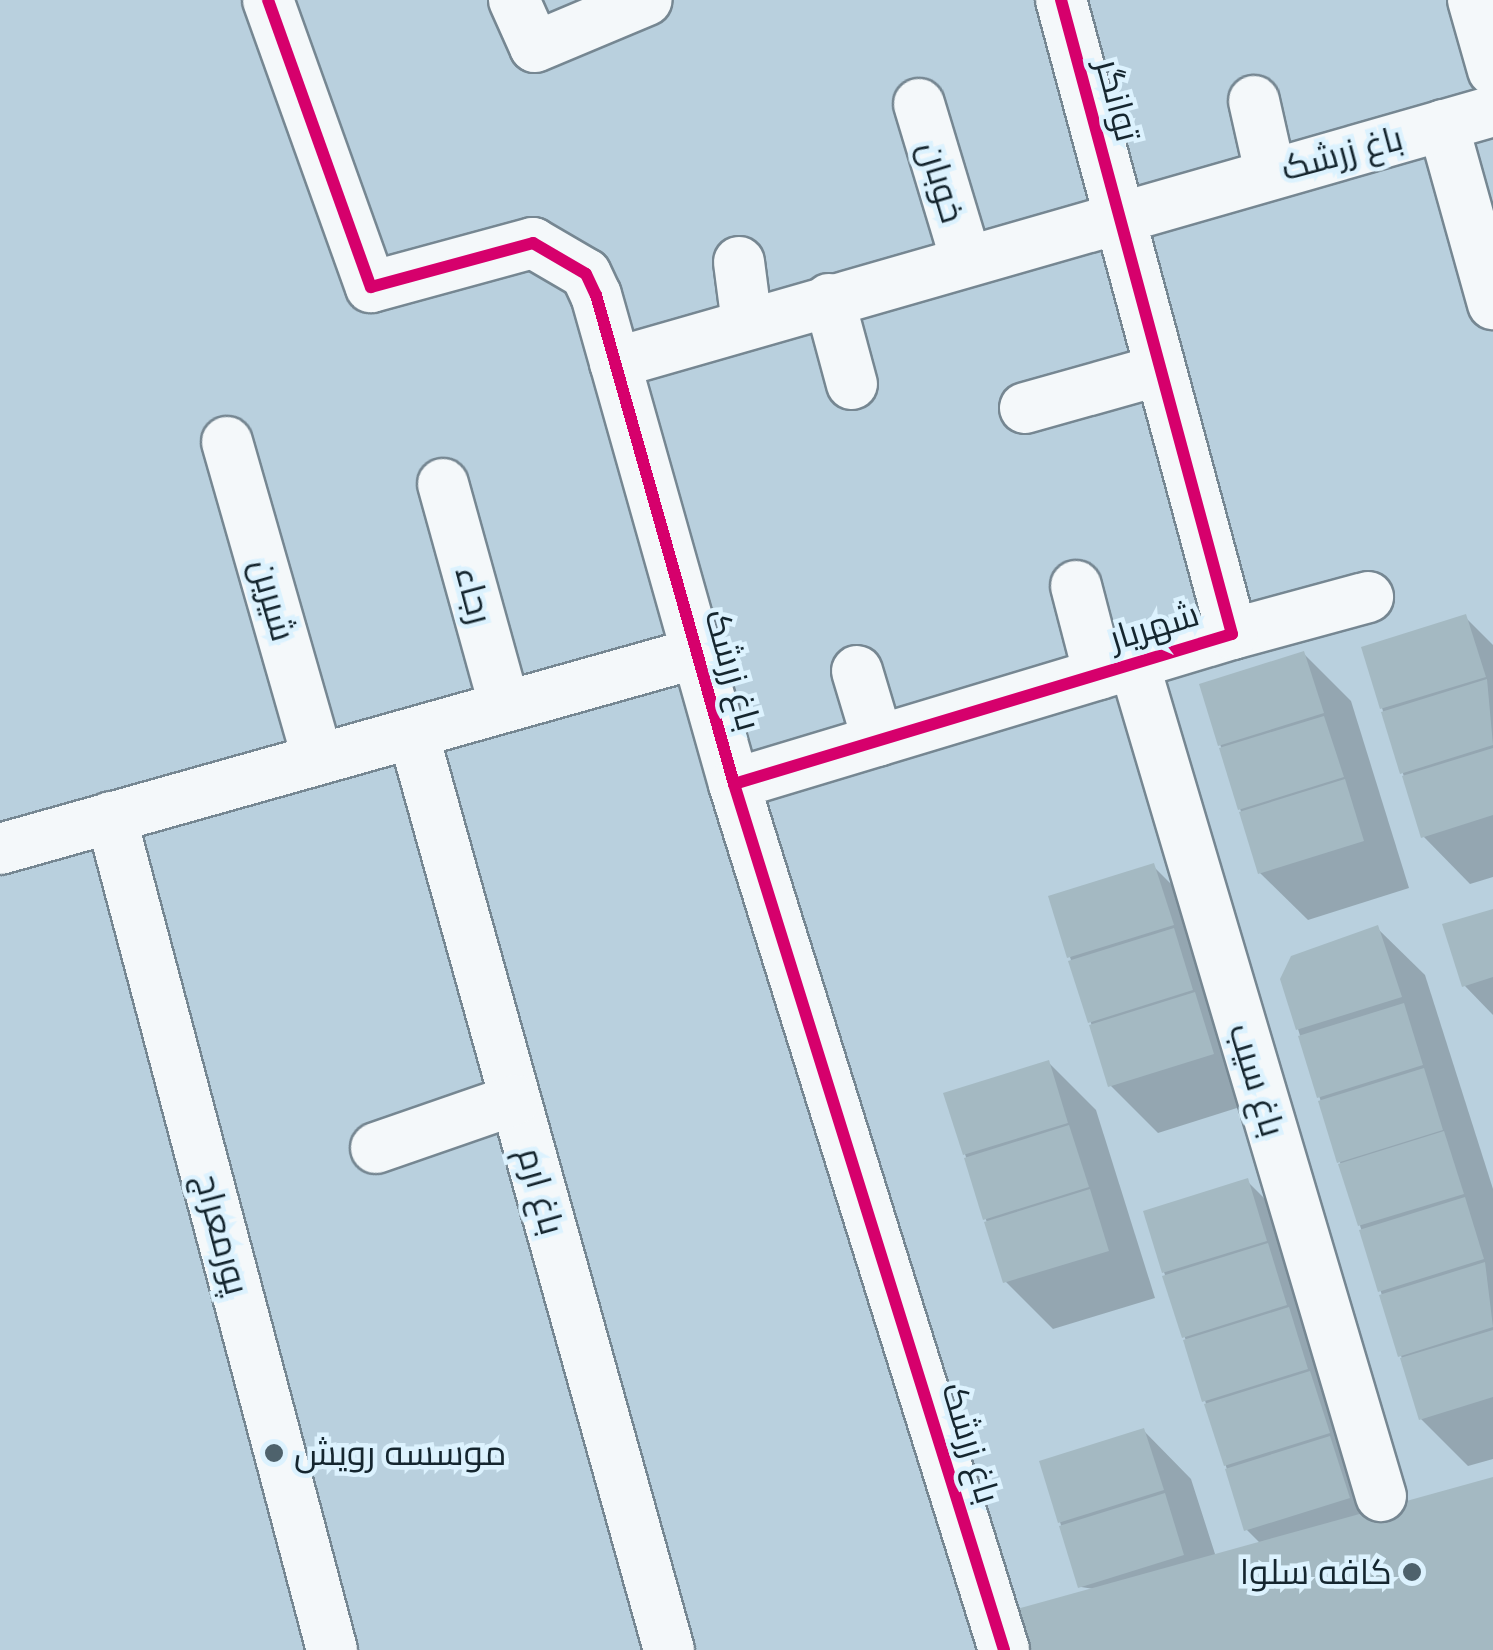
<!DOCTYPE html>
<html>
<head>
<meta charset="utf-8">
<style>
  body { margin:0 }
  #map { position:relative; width:1493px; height:1650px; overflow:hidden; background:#b9d0de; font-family:Lora,Cairo,serif }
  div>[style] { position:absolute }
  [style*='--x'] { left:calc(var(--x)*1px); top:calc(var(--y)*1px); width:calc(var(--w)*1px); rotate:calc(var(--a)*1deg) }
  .shadow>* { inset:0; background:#0003 }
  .building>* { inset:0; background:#a4b9c2 }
  .roads { filter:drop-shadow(2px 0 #768792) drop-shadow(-2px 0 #768792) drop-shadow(0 2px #768792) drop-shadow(0 -2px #768792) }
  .minor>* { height:50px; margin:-25px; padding:0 25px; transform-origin:25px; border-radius:25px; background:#f4f8fa }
  .cycleway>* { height:12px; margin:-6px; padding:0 6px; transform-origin:6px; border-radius:6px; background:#d6006c }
  .dots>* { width:28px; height:28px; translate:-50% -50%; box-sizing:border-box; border:5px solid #dcf2fe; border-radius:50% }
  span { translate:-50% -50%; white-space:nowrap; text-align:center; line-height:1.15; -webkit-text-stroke:9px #dcf2fe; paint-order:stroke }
  .street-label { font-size:35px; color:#15262f }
  .poi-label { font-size:35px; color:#15262f }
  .left { translate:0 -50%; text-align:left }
  .right { translate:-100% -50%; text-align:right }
</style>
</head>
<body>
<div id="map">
  <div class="shadow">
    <i style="clip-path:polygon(1465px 617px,1493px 645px,1493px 877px,1470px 884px,1423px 836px,1382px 708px)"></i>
    <i style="clip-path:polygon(1304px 654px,1351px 701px,1409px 888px,1308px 920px,1260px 873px,1220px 744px)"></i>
    <i style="clip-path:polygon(1153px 866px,1201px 914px,1259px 1101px,1158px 1133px,1111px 1086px,1070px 957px)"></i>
    <i style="clip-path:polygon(1493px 911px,1493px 1015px,1464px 985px)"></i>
    <i style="clip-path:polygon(1377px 928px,1425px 975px,1493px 1189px,1493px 1459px,1468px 1466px,1421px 1419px,1298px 1029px)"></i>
    <i style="clip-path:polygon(1049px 1063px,1096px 1110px,1155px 1298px,1053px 1329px,1006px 1282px,965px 1154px)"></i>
    <i style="clip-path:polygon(1247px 1181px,1294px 1228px,1384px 1510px,1493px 1480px,1493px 1650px,1081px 1587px,1060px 1522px,1144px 1431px,1191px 1479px,1216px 1557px,1261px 1544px,1246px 1529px,1164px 1272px)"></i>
  </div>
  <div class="building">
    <i style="clip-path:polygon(1466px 614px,1486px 677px,1380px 709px,1361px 647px)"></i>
    <i style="clip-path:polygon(1304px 651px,1324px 713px,1218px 746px,1199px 684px)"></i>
    <i style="clip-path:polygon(1487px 679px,1493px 745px,1400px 774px,1381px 712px)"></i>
    <i style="clip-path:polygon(1324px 716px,1344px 777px,1238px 810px,1219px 748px)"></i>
    <i style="clip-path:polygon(1493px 748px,1493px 815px,1421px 838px,1402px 776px)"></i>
    <i style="clip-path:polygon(1345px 779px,1364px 841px,1258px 874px,1239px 812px)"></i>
    <i style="clip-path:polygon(1154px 863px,1174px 925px,1067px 958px,1048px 896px)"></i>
    <i style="clip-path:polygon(1493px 909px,1493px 977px,1462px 987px,1442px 924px)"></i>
    <i style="clip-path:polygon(1378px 925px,1402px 997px,1296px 1030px,1280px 979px,1291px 956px)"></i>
    <i style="clip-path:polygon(1174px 928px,1193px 990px,1088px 1023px,1068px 961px)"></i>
    <i style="clip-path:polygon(1195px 992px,1214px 1054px,1108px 1087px,1089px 1025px)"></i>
    <i style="clip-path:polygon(1404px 1003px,1423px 1065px,1317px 1098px,1298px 1036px)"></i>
    <i style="clip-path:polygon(1049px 1060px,1068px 1123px,963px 1155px,943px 1093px)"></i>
    <i style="clip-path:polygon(1424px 1068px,1443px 1130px,1337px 1163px,1318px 1101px)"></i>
    <i style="clip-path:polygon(1069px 1125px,1089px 1187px,983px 1220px,964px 1158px)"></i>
    <i style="clip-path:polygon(1444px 1131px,1464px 1194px,1358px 1226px,1338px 1164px)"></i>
    <i style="clip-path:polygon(1248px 1178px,1267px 1241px,1162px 1273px,1143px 1211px)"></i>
    <i style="clip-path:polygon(1090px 1189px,1109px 1251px,1003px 1283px,984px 1222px)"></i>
    <i style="clip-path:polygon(1465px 1197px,1484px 1259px,1378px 1292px,1359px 1230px)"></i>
    <i style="clip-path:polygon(1268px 1243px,1287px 1305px,1182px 1338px,1162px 1276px)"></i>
    <i style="clip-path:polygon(1485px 1262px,1493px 1327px,1398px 1357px,1379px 1295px)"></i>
    <i style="clip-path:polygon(1289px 1307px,1308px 1369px,1202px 1402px,1183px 1340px)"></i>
    <i style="clip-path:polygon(1493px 1330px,1493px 1397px,1419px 1420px,1400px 1358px)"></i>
    <i style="clip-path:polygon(1310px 1371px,1330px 1433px,1224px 1466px,1204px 1404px)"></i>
    <i style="clip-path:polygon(1144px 1428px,1164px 1490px,1058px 1523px,1039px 1461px)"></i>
    <i style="clip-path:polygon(1330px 1436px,1350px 1498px,1244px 1531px,1225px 1469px)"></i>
    <i style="clip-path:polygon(1493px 1477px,1493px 1650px,1018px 1650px,1006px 1612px)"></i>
    <i style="clip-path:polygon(1165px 1493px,1184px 1555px,1078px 1588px,1059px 1526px)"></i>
  </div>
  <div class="roads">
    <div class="minor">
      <i style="--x:268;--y:0;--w:305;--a:70.3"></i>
      <i style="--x:371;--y:287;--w:168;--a:-15.2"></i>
      <i style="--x:533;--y:243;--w:61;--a:30.3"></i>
      <i style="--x:586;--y:274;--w:23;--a:65"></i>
      <i style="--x:596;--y:295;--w:508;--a:74.24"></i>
      <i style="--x:734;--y:784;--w:907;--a:72.68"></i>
      <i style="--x:514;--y:0;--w:51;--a:65.9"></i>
      <i style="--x:535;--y:47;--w:121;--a:-22.8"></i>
      <i style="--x:1473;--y:0;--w:73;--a:74.1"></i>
      <i style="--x:1254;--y:101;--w:73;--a:77.3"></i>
      <i style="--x:919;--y:104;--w:163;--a:73.2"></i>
      <i style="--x:1443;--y:125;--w:186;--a:74.4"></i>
      <i style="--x:739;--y:262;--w:63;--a:82.6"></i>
      <i style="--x:829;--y:299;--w:88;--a:74.9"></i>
      <i style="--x:615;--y:363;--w:913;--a:-16.01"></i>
      <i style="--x:1025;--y:408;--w:140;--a:-15.7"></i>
      <i style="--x:227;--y:442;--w:330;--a:74"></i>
      <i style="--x:443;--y:484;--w:231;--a:74.5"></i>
      <i style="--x:1076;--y:586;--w:91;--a:75.4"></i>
      <i style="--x:1232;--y:634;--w:141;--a:-15.2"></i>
      <i style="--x:1134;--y:664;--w:868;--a:73.47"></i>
      <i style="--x:857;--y:671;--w:73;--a:73.3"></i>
      <i style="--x:413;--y:733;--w:952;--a:74.4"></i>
      <i style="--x:734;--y:784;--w:520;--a:-16.76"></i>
      <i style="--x:1232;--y:634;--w:657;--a:-105.09"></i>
      <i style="--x:111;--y:817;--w:862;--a:75.14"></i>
      <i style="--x:0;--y:849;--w:724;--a:-15.71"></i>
      <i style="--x:376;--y:1148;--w:147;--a:-19.1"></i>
    </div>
  </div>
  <div class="cycleway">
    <i style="--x:268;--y:0;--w:305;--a:70.3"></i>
    <i style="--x:371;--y:287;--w:168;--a:-15.2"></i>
    <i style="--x:533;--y:243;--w:61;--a:30.3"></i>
    <i style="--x:586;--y:274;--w:23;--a:65"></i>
    <i style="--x:596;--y:295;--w:508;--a:74.24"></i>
    <i style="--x:734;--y:784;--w:907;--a:72.68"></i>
    <i style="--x:734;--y:784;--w:520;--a:-16.76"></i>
    <i style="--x:1232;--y:634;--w:657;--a:-105.09"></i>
  </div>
  <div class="dots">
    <i style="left:274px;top:1453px;background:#4e626c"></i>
    <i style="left:1412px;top:1572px;background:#4e626c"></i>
  </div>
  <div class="street-label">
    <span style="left:1118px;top:100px;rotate:75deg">توانگر</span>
    <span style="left:1342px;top:153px;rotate:-15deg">باغ زرشک</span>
    <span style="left:942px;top:182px;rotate:73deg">خوبان</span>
    <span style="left:474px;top:595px;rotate:75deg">رجاء</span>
    <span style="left:273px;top:600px;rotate:74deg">شیرین</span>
    <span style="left:1154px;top:626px;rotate:-17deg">شهریار</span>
    <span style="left:733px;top:670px;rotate:74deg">باغ زرشک</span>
    <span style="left:1257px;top:1080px;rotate:73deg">باغ سیب</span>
    <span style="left:541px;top:1191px;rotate:74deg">باغ ارم</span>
    <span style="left:222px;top:1234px;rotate:75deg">پورمعراج</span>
    <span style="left:971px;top:1443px;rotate:73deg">باغ زرشک</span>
  </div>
  <div class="poi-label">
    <span class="left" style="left:294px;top:1453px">موسسه رویش</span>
    <span class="right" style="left:1392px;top:1572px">کافه سلوا</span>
  </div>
</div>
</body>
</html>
